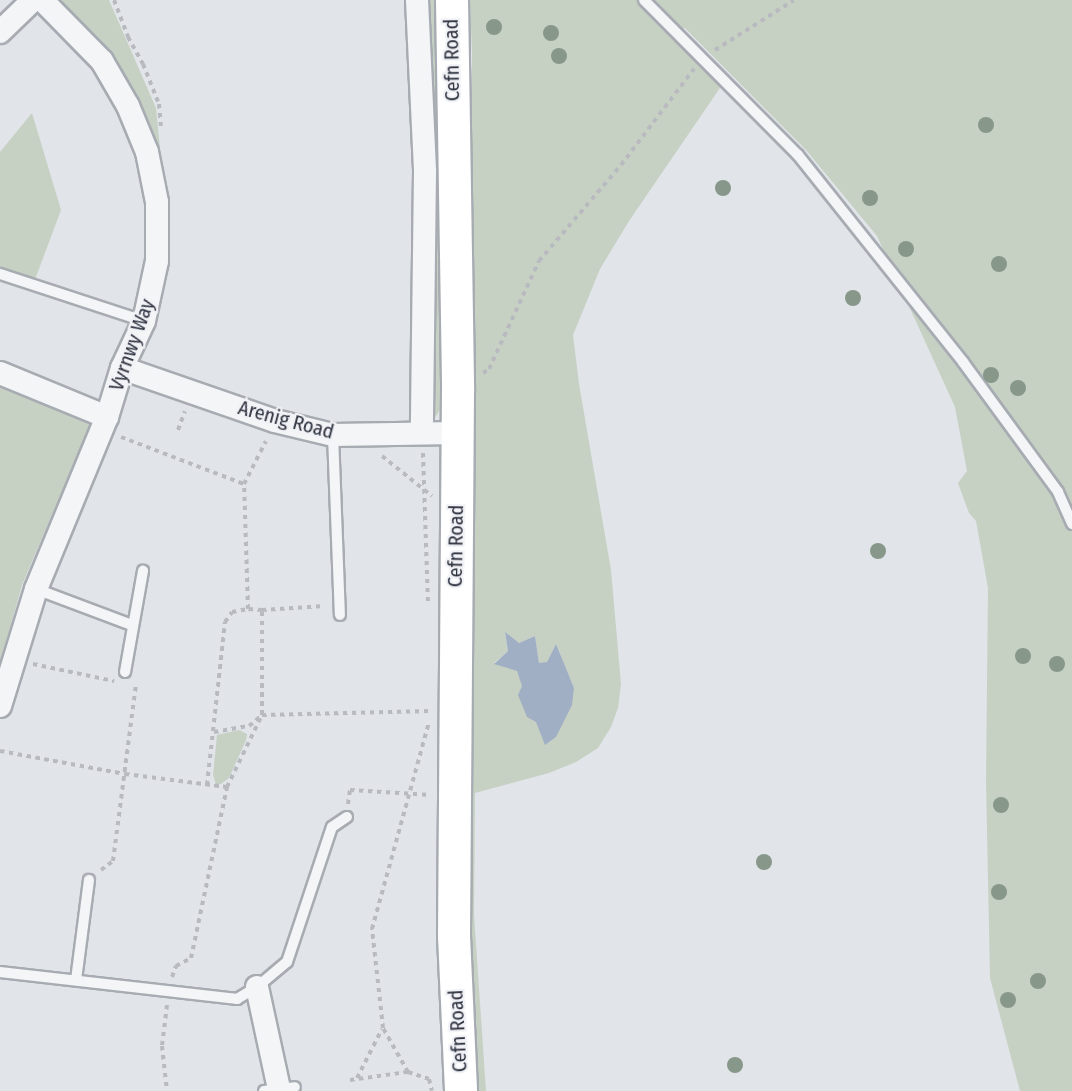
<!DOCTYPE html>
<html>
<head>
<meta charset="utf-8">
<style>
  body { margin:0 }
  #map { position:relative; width:1072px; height:1091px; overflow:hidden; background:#e1e4e8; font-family:"Fira Sans Condensed",sans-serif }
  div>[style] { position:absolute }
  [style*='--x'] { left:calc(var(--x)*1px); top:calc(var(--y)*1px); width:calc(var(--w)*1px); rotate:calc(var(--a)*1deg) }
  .green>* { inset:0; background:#c6d1c4 }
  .water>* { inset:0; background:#a1afc4 }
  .path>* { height:4px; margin-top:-2px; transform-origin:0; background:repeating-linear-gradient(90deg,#b8bac0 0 4.5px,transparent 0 9px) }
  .roads { filter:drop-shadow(2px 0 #a7abb2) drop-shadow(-2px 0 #a7abb2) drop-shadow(0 2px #a7abb2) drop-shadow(0 -2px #a7abb2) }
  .lane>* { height:10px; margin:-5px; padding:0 5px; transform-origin:5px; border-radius:5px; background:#f4f5f7 }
  .street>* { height:22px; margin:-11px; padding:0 11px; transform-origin:11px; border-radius:11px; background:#f4f5f7 }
  .secondary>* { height:32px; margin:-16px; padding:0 16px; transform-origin:16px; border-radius:16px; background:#fff }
  .trees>* { width:16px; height:16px; margin:-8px; border-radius:50%; background:#879789 }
  span { translate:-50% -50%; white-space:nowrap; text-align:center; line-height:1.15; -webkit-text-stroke:4.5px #f1f2f6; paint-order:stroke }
  .street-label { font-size:20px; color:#2c313e }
</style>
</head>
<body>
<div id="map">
  <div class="green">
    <i style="clip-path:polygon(55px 0,109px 0,156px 108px,160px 148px,135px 93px,117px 65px,95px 36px)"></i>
    <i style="clip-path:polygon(429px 0,443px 0,442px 407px,432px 422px,424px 39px,431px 38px)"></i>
    <i style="clip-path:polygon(evenodd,470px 0,1072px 0,1072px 1091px,1020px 1091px,990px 978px,986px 781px,988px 588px,976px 521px,969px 513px,958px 483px,967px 471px,955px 407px,877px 236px,806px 150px,685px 28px,666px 32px,722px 85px,629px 221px,600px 269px,573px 335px,579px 384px,611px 570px,621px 684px,618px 708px,611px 727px,598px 748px,576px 762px,549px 773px,475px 793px,474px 914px,486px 1091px,469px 1091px,466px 796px,472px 52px,470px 0,505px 633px,519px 643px,535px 636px,539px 664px,547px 662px,556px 644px,568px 673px,574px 688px,546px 744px,517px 671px,494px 663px,508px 651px,505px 633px)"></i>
    <i style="clip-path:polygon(32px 113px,61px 210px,34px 282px,0 269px,0 152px)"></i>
    <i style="clip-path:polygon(0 386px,92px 421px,22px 585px,0 663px)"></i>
    <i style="clip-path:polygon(239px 730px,247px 734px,246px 740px,229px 778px,221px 784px,216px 784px,213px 775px,217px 735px)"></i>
  </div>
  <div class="water">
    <i style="clip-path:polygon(505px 632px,519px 643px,535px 636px,539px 663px,547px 662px,556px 644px,568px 673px,574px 688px,572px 705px,556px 737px,545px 745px,536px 722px,527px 717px,518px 695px,522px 686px,517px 671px,494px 664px,508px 651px)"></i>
  </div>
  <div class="path">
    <i style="--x:114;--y:0;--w:40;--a:69"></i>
    <i style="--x:128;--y:37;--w:31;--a:61"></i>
    <i style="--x:143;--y:64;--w:43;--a:68.2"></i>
    <i style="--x:159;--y:104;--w:22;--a:85"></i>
    <i style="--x:715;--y:50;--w:93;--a:-32.3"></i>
    <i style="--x:483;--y:373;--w:7;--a:-34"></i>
    <i style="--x:489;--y:369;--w:119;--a:-65.2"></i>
    <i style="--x:539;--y:261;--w:126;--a:-49.5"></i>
    <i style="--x:621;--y:165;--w:121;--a:-52.8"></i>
    <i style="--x:178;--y:430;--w:20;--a:-70"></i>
    <i style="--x:121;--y:437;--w:132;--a:20.9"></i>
    <i style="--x:423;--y:453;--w:151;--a:88.1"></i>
    <i style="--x:382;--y:456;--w:64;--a:38.7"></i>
    <i style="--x:262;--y:610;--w:62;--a:-3.7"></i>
    <i style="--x:33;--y:664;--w:83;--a:11.9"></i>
    <i style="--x:214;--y:732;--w:36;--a:-10"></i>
    <i style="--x:249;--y:726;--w:17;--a:-40"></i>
    <i style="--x:262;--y:715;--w:168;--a:-1.4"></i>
    <i style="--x:0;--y:751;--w:127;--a:10.4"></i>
    <i style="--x:125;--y:774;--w:103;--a:7.3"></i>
    <i style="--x:207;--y:785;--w:164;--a:-83.7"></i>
    <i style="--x:225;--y:622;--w:12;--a:-55"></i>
    <i style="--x:232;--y:612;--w:16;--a:-11"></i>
    <i style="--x:348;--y:804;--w:14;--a:-82"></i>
    <i style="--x:350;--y:790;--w:81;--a:3.5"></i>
    <i style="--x:101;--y:870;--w:15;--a:-37"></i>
    <i style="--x:113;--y:861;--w:178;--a:-82.6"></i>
    <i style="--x:172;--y:977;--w:12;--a:-70"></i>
    <i style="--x:176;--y:966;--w:17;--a:-28"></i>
    <i style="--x:191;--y:958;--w:175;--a:-78.1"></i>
    <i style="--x:227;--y:787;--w:80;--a:-64.1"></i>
    <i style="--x:262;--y:715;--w:105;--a:-90"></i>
    <i style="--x:262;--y:610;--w:14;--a:-176"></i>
    <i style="--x:248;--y:609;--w:125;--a:-91.8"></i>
    <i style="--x:244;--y:484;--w:48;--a:-62.9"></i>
    <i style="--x:167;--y:1005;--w:41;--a:97"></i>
    <i style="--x:162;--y:1046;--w:45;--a:83.7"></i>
    <i style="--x:408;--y:1072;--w:51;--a:-119.6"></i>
    <i style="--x:383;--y:1028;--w:100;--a:-96.3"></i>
    <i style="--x:372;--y:929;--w:212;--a:-74.6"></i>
    <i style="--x:357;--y:1078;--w:55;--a:-63"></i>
    <i style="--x:350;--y:1080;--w:59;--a:-7.9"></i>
    <i style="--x:408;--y:1072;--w:22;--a:18"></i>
    <i style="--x:429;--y:1079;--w:12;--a:76"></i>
  </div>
  <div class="roads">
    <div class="lane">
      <i style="--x:644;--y:0;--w:218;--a:45.2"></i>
      <i style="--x:798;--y:155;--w:265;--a:51.4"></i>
      <i style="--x:963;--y:362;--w:161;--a:53.8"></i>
      <i style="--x:1058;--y:492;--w:35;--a:66"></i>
      <i style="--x:0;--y:274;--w:151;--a:18.1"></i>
      <i style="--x:333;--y:435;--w:180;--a:87.8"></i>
      <i style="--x:36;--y:589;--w:103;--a:20.6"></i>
      <i style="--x:125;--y:672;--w:103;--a:-79.9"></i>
      <i style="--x:0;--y:972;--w:239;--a:6.5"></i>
      <i style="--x:237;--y:999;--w:23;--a:-31"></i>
      <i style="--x:257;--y:987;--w:39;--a:-40"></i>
      <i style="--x:287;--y:962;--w:142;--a:-71.6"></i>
      <i style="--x:332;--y:827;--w:18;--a:-34"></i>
      <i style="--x:76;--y:980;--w:101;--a:-82.6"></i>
      <i style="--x:264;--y:1091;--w:31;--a:-7"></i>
    </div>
    <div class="street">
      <i style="--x:417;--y:0;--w:172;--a:87.3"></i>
      <i style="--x:425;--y:172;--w:261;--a:90.7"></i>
      <i style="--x:0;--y:32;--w:46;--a:-44.1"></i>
      <i style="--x:122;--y:368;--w:162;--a:19.1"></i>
      <i style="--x:275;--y:421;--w:60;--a:13.6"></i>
      <i style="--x:333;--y:435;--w:124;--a:-0.9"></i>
      <i style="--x:0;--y:373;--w:116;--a:22.4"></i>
      <i style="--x:0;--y:706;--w:122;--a:-72.9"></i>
      <i style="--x:36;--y:589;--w:186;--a:-67.6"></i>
      <i style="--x:107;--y:417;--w:51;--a:-73"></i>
      <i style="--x:122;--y:368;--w:52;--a:-64.9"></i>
      <i style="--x:144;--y:321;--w:61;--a:-77.8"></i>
      <i style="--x:157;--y:261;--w:59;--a:-90"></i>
      <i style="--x:157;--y:202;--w:51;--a:-101.3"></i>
      <i style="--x:147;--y:152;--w:50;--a:-112.4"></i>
      <i style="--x:128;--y:106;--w:52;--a:-120"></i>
      <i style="--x:102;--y:61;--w:86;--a:-134.5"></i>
      <i style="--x:257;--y:987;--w:104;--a:77.8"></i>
    </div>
    <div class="secondary">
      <i style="--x:452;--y:0;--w:391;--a:89.1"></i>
      <i style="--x:458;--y:391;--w:545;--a:90.42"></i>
      <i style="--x:454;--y:936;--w:155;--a:87.4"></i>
    </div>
  </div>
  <div class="trees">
    <i style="left:494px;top:27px"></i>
    <i style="left:551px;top:33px"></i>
    <i style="left:559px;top:56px"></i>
    <i style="left:986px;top:125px"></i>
    <i style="left:723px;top:188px"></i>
    <i style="left:870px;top:198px"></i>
    <i style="left:906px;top:249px"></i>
    <i style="left:999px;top:264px"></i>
    <i style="left:853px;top:298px"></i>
    <i style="left:991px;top:375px"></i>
    <i style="left:1018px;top:388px"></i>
    <i style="left:878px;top:551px"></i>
    <i style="left:1023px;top:656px"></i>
    <i style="left:1057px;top:664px"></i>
    <i style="left:1001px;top:805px"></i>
    <i style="left:764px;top:862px"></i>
    <i style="left:999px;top:892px"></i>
    <i style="left:1038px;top:981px"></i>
    <i style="left:1008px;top:1000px"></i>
    <i style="left:735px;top:1065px"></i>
  </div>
  <div class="street-label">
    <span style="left:452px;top:60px;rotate:-91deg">Cefn Road</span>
    <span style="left:132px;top:345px;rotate:-70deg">Vyrnwy Way</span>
    <span style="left:286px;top:420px;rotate:15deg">Arenig Road</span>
    <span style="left:456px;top:546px;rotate:-89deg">Cefn Road</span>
    <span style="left:458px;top:1031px;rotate:-93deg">Cefn Road</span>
  </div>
</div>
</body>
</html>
